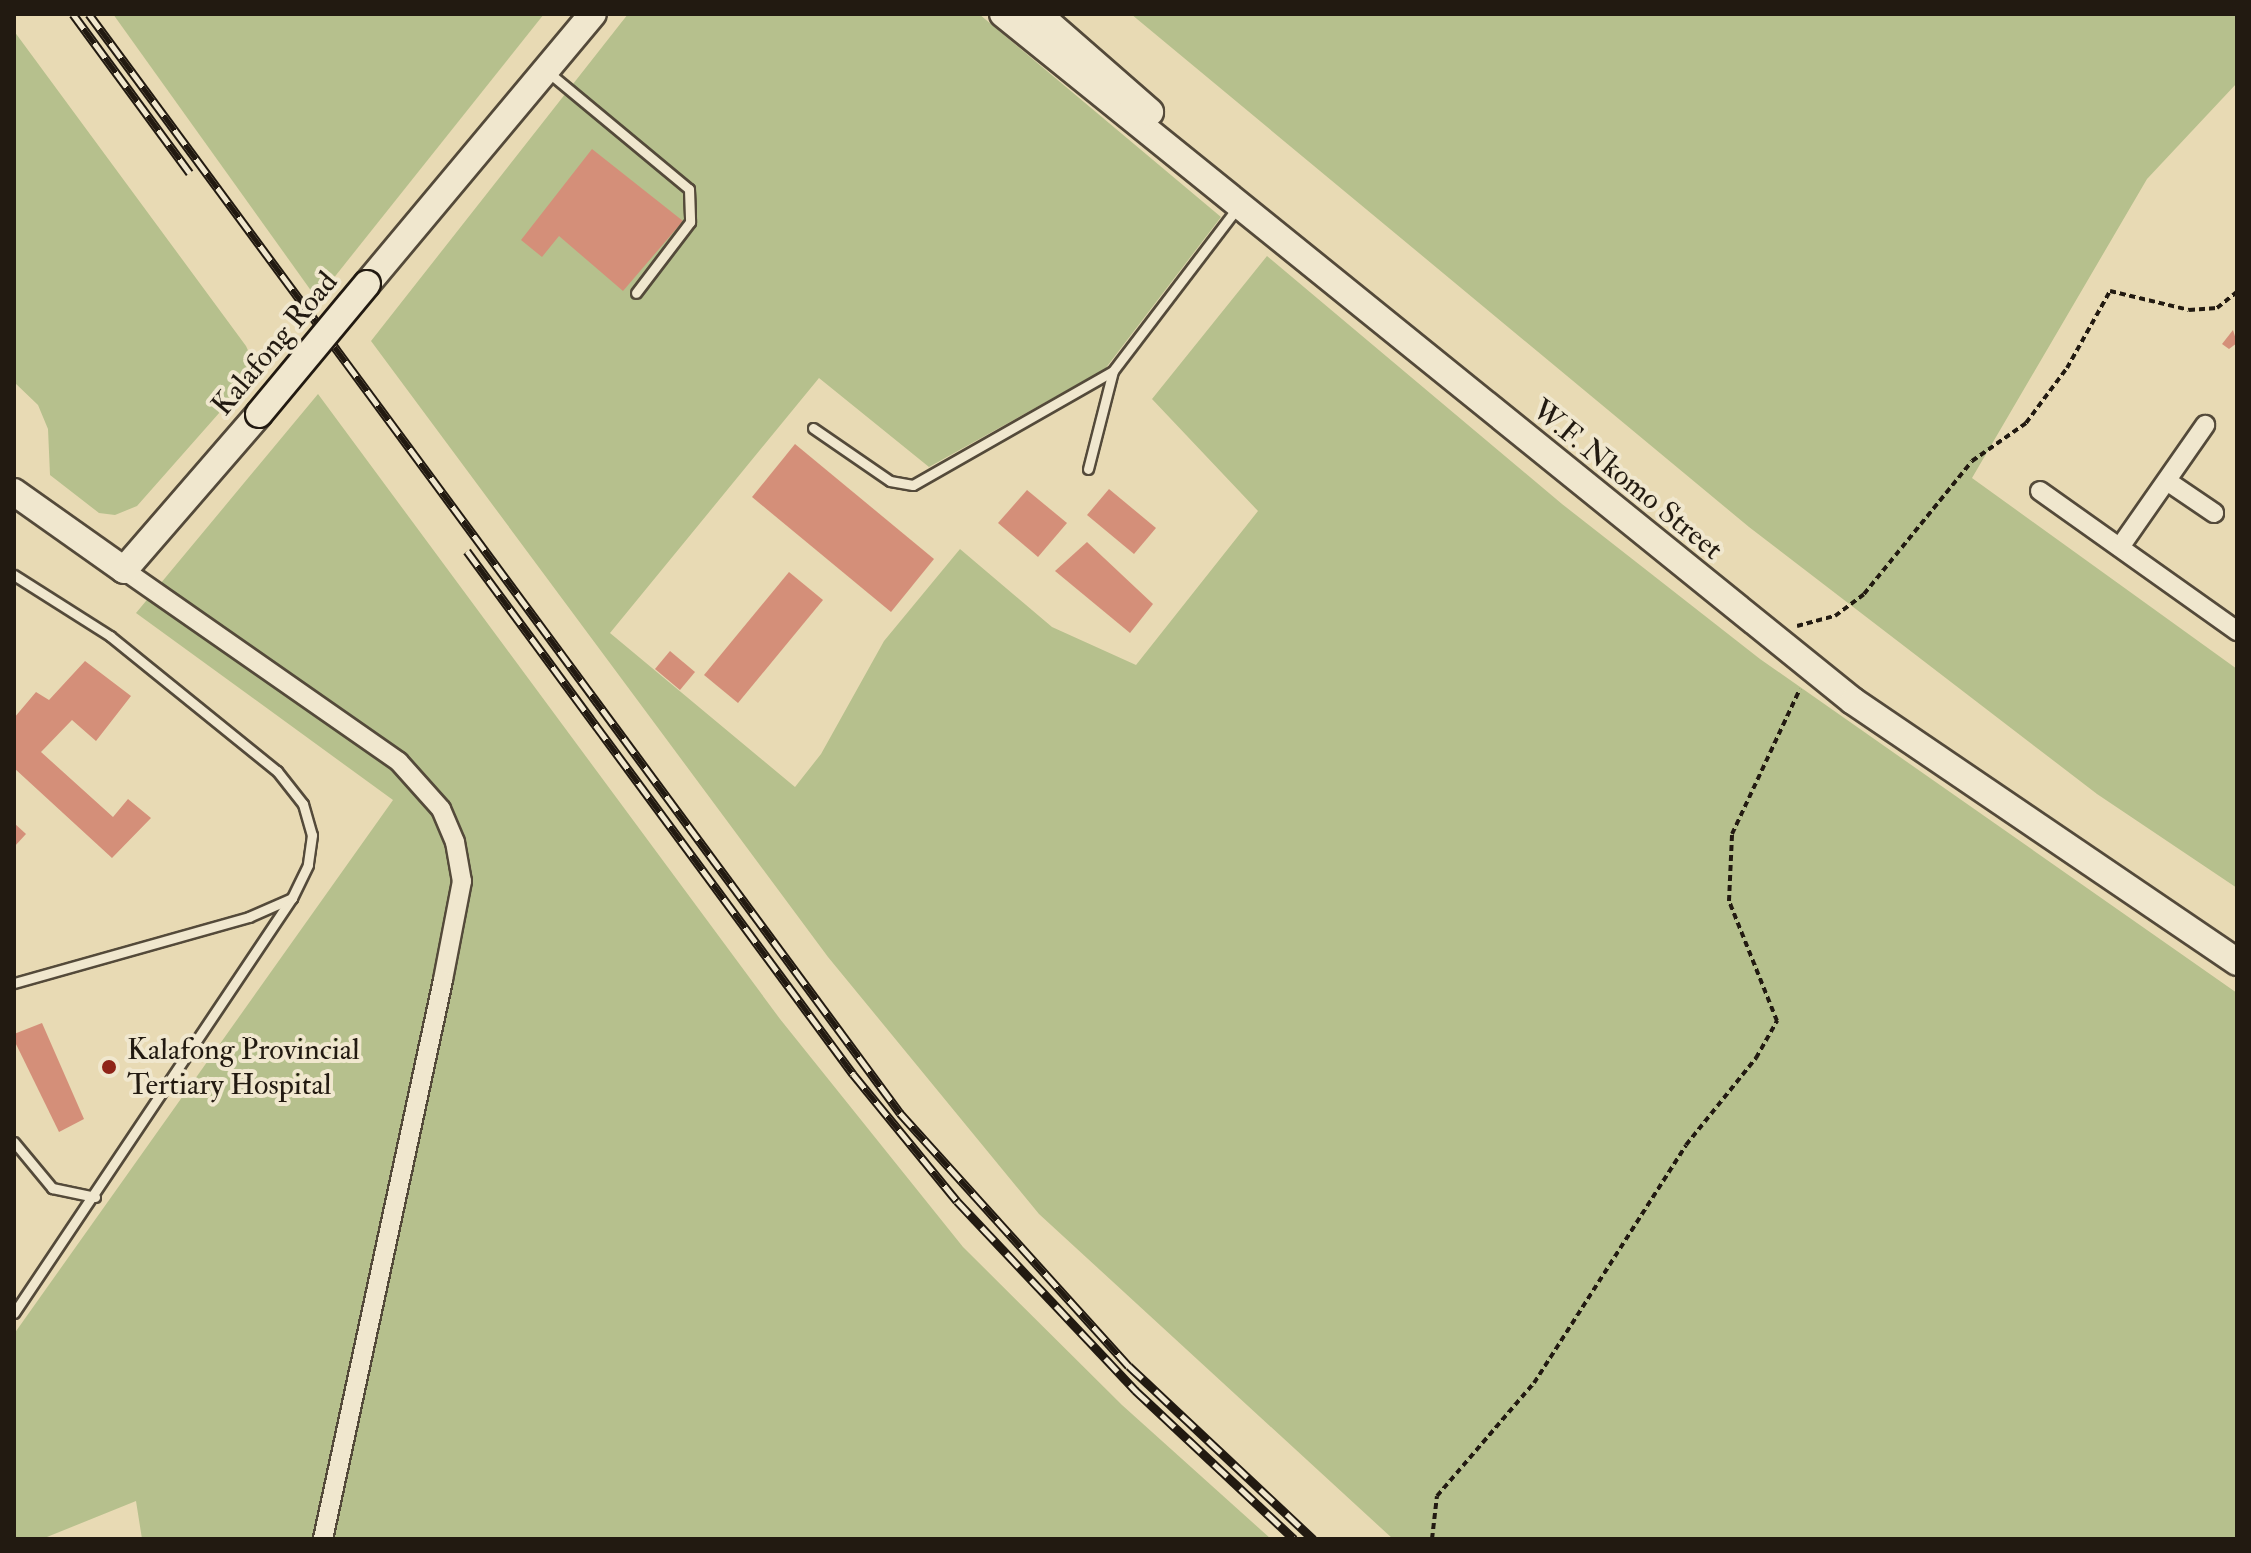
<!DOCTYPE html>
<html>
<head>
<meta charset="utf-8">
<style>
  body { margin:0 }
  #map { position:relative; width:2251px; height:1553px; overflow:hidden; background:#e8dab4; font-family:"IM FELL Double Pica",serif }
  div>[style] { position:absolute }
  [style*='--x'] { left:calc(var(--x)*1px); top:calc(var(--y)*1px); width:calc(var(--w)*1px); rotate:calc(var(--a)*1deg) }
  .green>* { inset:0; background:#b6c08d }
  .building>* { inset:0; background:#d48f79 }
  .path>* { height:4px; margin-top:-2px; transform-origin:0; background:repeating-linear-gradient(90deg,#221a11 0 6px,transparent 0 10px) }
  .roads { filter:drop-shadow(2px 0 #544a3a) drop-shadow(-2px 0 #544a3a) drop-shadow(0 2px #544a3a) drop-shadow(0 -2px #544a3a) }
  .lane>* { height:9px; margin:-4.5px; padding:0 4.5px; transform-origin:4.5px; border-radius:4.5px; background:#f0e7ce }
  .street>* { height:18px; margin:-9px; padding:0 9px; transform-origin:9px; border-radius:9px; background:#f0e7ce }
  .secondary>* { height:26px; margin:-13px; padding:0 13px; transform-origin:13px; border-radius:13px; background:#f0e7ce }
  .rail>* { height:9px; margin-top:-4.5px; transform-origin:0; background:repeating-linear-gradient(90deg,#f0e7ce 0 18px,#221a11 0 36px); box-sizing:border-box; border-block:2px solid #221a11 }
  .bridges { filter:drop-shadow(2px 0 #221a11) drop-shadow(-2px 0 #221a11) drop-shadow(0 2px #221a11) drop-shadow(0 -2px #221a11) }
  .secondary-bridge>* { height:26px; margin:-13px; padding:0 13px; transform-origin:13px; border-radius:13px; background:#f0e7ce }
  .dots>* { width:22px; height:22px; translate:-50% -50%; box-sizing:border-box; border:4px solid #f0e7ce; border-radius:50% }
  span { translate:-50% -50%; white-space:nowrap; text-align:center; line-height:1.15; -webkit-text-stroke:8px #f0e7ce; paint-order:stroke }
  .street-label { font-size:30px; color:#221a11 }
  .poi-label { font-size:30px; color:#221a11 }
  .left { translate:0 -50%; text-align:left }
  .frame { position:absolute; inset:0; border:16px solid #221a11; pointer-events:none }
</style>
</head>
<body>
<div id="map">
  <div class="green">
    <i style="clip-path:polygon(113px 14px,544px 14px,317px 299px)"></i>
    <i style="clip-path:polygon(628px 14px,979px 14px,1221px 217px,1105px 369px,929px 467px,819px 378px,610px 633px,795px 787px,821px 754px,884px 641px,960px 549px,1052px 627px,1136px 665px,1258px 511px,1152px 399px,1267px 256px,1562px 504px,1760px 659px,2237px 993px,2237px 1539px,1393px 1539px,1039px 1214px,828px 957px,371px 341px)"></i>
    <i style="clip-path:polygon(1131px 14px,2237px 14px,2237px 83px,2147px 179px,1972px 478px,2237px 669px,2237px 888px,2097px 794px,1749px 527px)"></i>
    <i style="clip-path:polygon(14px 31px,246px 346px,257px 370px,137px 506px,115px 515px,99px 513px,50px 475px,48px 429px,38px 405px,14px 382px)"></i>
    <i style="clip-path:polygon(318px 394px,780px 1019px,963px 1247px,1122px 1405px,1271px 1539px,142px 1539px,136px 1501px,42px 1539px,14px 1539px,14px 1334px,393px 800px,136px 613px)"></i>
  </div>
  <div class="building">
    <i style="clip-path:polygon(592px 149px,683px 221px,623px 291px,559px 236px,542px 257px,521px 240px)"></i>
    <i style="clip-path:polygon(2233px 330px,2237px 343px,2229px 349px,2222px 344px)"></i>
    <i style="clip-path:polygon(795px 444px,934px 559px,891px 612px,752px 497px)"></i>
    <i style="clip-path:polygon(1109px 489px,1156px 528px,1134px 554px,1087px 515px)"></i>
    <i style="clip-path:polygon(1027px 490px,1067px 523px,1038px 557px,998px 523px)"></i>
    <i style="clip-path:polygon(1087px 542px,1153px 604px,1130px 633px,1055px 571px)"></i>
    <i style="clip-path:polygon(789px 572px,823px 600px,738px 703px,704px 675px)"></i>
    <i style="clip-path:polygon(670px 651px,695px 672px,680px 690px,655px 669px)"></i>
    <i style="clip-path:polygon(85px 661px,131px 696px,96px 741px,72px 720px,41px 752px,113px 817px,128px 799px,151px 818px,112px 858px,14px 768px,14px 718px,36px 692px,49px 700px)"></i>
    <i style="clip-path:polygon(14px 823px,26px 834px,14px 847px)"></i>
    <i style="clip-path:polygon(42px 1023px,84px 1119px,59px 1132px,14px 1040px,14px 1034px)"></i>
  </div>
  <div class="path">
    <i style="--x:1797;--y:626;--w:39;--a:-15"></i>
    <i style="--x:1835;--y:616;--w:36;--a:-37"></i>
    <i style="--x:1864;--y:594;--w:171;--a:-50.9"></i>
    <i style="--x:1972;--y:461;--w:66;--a:-35.1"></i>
    <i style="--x:2026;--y:423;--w:69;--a:-53.3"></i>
    <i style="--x:2067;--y:368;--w:88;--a:-60.8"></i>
    <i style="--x:2110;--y:291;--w:81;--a:13.5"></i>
    <i style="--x:2189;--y:310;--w:28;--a:-4"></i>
    <i style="--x:2217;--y:308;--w:26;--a:-39"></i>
    <i style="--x:1432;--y:1539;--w:43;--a:-83.4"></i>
    <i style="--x:1437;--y:1496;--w:149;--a:-49.4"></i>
    <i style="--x:1534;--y:1383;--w:282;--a:-57.4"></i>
    <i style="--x:1686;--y:1145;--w:112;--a:-51.2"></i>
    <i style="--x:1756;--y:1058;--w:43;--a:-60.4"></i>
    <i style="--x:1777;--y:1021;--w:129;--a:-111.8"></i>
    <i style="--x:1729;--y:901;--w:67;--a:-87.4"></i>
    <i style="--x:1732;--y:834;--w:160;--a:-64.9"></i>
  </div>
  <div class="roads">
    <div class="lane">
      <i style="--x:548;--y:72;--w:183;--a:39.7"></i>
      <i style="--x:689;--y:189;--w:33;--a:88"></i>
      <i style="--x:690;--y:222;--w:89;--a:127.3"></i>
      <i style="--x:813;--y:428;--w:93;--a:34.5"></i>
      <i style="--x:890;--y:481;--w:23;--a:10"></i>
      <i style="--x:913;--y:485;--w:230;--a:-29.7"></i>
      <i style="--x:1113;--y:371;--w:206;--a:-52.7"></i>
      <i style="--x:1088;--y:469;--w:101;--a:-75.7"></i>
      <i style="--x:14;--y:575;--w:114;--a:32.4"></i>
      <i style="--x:110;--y:636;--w:215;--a:39"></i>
      <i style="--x:277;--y:771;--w:42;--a:51.8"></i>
      <i style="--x:303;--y:804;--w:32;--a:74"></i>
      <i style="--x:312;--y:835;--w:30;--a:98"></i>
      <i style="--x:308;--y:865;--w:37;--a:116"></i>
      <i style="--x:292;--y:898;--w:47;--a:156.2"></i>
      <i style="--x:249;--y:917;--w:244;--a:164.3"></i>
      <i style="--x:14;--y:1142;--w:60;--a:50.4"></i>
      <i style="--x:52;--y:1188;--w:44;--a:11.8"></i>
      <i style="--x:14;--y:1313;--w:500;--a:-56.2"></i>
    </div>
    <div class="street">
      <i style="--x:2167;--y:481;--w:57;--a:34.2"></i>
      <i style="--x:2040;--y:491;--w:242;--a:35.4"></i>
      <i style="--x:2120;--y:547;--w:149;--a:-55.1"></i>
      <i style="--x:124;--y:570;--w:335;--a:34.9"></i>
      <i style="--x:399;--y:762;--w:63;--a:48.2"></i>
      <i style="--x:441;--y:809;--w:36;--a:67"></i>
      <i style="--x:455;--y:842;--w:40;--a:80"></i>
      <i style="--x:462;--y:881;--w:101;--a:100.9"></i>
      <i style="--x:443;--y:980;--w:572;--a:102.12"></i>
    </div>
    <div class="secondary">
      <i style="--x:1003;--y:14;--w:1093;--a:38.95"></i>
      <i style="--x:1853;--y:701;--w:464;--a:34.2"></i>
      <i style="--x:1038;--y:14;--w:149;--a:41.2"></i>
      <i style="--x:367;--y:284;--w:352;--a:-50.1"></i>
      <i style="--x:14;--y:492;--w:135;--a:35.3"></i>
      <i style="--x:124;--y:570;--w:206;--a:-49.1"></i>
    </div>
  </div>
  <div class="rail">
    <i style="--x:73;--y:14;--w:197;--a:53.7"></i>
    <i style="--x:89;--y:14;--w:1366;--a:53.57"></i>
    <i style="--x:900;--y:1113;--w:341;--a:47.9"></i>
    <i style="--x:1129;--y:1366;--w:253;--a:43.2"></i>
    <i style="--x:467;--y:551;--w:650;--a:53.57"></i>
    <i style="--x:853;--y:1074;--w:164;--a:50.7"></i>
    <i style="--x:957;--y:1201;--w:260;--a:46.7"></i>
    <i style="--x:1135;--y:1390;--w:218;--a:43.1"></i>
  </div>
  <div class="bridges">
    <div class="secondary-bridge">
      <i style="--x:259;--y:414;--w:169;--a:-50.3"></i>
    </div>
  </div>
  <div class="dots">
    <i style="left:109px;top:1067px;background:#8f2418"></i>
  </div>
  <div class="street-label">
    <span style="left:275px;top:344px;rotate:-50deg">Kalafong Road</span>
    <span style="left:1627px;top:480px;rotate:39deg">W.F. Nkomo Street</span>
  </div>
  <div class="poi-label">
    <span class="left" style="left:127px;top:1067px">Kalafong Provincial<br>Tertiary Hospital</span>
  </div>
  <div class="frame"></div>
</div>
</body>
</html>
